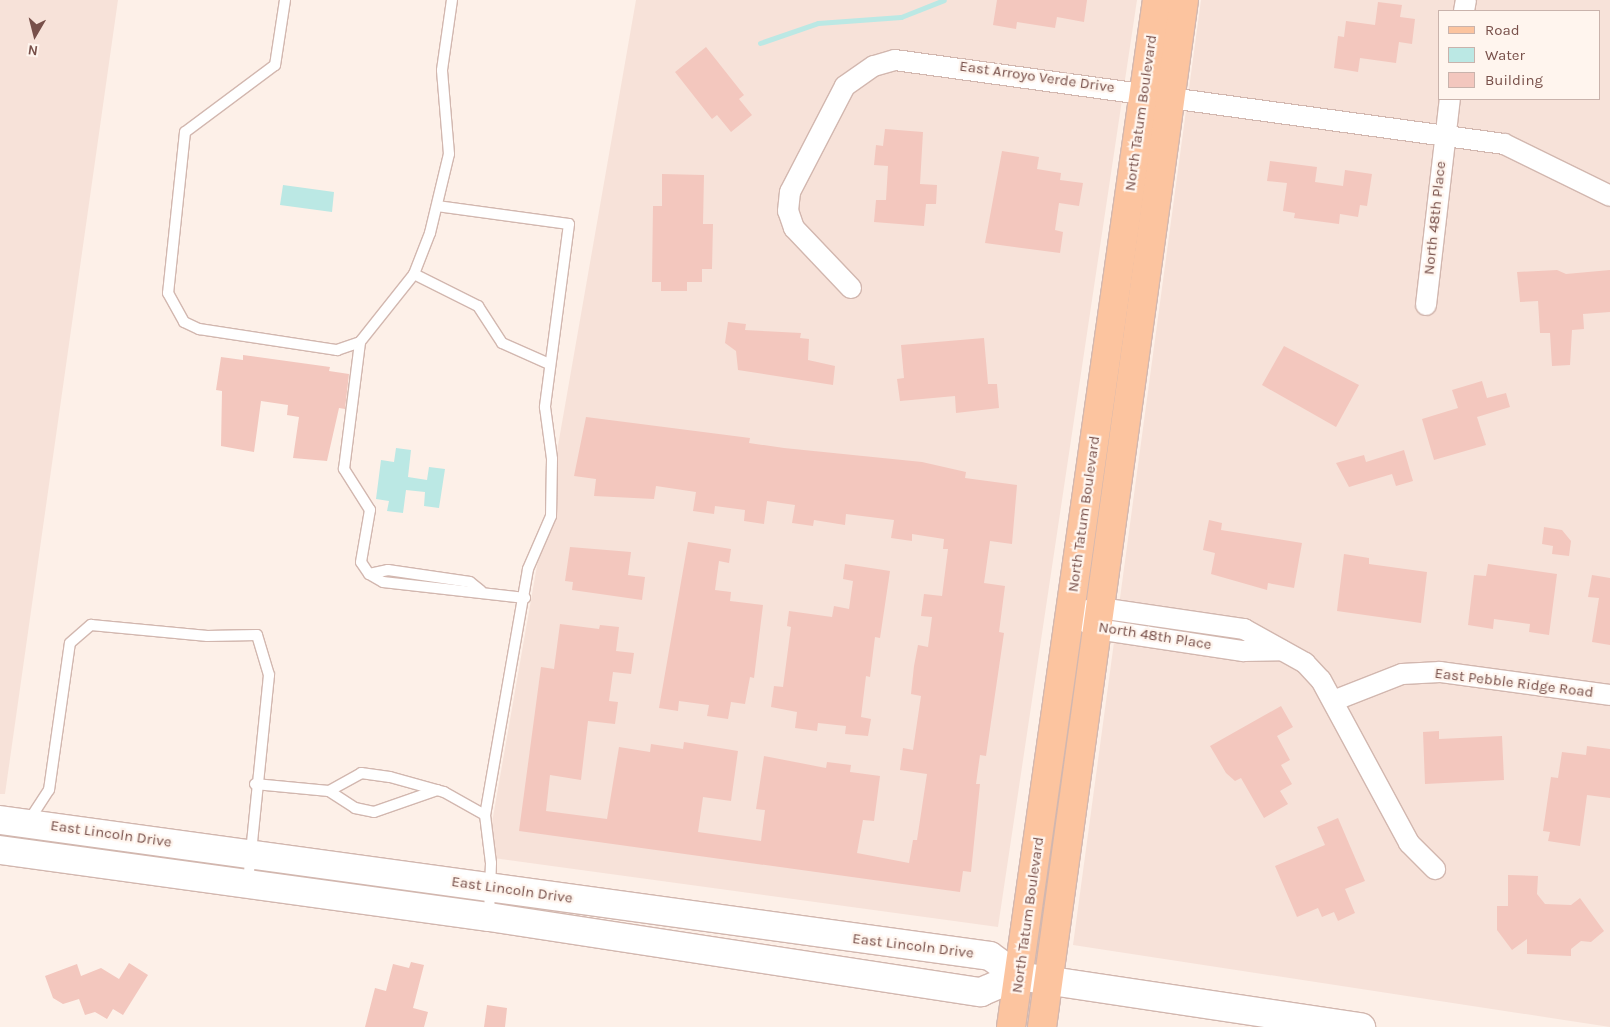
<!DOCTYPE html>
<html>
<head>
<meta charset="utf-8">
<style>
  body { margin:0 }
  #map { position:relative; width:1610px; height:1027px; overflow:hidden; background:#fdf0e8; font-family:Karla,sans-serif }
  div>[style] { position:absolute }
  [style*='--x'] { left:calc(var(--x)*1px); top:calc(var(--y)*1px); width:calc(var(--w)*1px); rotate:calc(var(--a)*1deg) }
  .residential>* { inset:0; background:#f7e2d9 }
  .water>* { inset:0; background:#bbe8e4 }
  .stream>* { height:5px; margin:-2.5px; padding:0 2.5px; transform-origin:2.5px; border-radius:2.5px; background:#bbe8e4 }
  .building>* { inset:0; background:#f3c7be }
  .roads { filter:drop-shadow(1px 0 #d2b7af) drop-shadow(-1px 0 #d2b7af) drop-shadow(0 1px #d2b7af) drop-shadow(0 -1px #d2b7af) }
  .service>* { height:10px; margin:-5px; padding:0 5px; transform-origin:5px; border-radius:5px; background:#fff }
  .minor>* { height:20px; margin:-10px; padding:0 10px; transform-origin:10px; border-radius:10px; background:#fff }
  .secondary>* { height:28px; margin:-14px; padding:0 14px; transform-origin:14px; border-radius:14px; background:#fff }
  .primary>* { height:28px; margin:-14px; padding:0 14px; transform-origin:14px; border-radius:14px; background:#fcc49f }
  span { translate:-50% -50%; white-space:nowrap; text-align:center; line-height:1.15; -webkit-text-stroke:4.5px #fff5ee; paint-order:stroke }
  .street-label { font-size:15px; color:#78504a }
  .legend { position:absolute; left:1438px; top:10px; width:162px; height:90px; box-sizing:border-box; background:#fff5ee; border:1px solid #c9b3ac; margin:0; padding:6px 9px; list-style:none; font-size:15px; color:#78504a }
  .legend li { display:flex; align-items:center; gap:10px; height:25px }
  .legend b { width:25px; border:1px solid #c9b3ac }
  .north { position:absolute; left:10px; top:10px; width:50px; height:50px; -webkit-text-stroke:4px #fff5ee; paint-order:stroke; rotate:188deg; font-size:14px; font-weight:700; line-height:20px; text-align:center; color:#78504a }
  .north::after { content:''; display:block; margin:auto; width:18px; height:22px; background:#78504a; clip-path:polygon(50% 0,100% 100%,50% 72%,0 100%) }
</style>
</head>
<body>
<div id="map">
  <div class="residential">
    <i style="clip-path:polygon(0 0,118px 0,5px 794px,0 794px)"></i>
    <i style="clip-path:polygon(636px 0,1137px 0,998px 927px,486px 857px)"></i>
    <i style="clip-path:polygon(evenodd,1201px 0,1610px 0,1610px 1027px,1073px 945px,1201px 0,1439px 11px,1599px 11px,1599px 99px,1439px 99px,1439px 11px)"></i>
  </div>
  <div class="water">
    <i style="clip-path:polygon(283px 185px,334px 192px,332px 212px,280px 205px)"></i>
    <i style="clip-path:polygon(396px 448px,411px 450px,408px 477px,427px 480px,429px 467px,445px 469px,439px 508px,424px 506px,425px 492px,406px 490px,403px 513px,387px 511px,389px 501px,376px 499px,381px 460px,394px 462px)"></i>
  </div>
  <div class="stream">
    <i style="--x:760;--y:43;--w:61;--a:-19"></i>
    <i style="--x:818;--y:23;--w:83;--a:-4.1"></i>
    <i style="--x:901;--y:17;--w:46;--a:-21.6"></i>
  </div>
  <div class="building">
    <i style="clip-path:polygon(997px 0,1087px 0,1084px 22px,1057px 17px,1055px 28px,1017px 22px,1016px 29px,993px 25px)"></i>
    <i style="clip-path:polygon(1378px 2px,1402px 5px,1400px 17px,1415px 19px,1412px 44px,1399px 42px,1396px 63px,1360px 58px,1358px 72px,1334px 68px,1338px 36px,1344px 37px,1346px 21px,1375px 25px)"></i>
    <i style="clip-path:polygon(706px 47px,744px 95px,739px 99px,752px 115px,731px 132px,717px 115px,712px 119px,675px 72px)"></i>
    <i style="clip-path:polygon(885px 129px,923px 132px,920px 184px,937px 185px,936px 204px,926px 204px,924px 226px,874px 222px,876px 200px,886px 200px,888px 166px,874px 165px,876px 145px,883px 146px)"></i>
    <i style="clip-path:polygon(1002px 151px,1039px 157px,1037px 169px,1061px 173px,1060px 180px,1083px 183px,1079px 206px,1059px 203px,1055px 230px,1063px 232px,1060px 253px,985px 243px)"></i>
    <i style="clip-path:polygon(1270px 161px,1317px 167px,1315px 182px,1343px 186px,1345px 170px,1372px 174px,1367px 206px,1360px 205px,1358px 217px,1340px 214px,1339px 224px,1294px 218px,1295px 213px,1283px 211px,1287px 183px,1267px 181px)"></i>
    <i style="clip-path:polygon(662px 174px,704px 175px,703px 224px,713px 224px,712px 269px,702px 269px,702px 282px,687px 282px,687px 291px,661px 291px,661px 282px,652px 282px,653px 206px,662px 206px)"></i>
    <i style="clip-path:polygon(1557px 270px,1566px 274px,1610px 270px,1610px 312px,1583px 314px,1584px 329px,1572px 330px,1570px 365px,1552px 366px,1550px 333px,1540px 333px,1538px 301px,1520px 302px,1517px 272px)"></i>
    <i style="clip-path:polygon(728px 322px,746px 324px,745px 330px,801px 333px,800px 338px,809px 339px,808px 360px,835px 366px,833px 385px,738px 370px,736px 351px,725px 343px)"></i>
    <i style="clip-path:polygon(984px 338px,988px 384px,997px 384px,999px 408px,956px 413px,955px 396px,900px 401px,897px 379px,904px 378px,901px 345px)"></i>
    <i style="clip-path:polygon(1284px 346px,1359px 385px,1336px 427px,1262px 385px)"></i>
    <i style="clip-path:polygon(243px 355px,330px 367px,329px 371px,349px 374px,345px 409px,339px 408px,327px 461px,293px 458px,299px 417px,287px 415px,288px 405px,261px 401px,254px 452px,221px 446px,222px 391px,216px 390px,221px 357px,243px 360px)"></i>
    <i style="clip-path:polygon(1482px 381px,1487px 398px,1506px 393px,1510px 407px,1477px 417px,1486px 445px,1434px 460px,1422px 419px,1458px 408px,1452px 390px)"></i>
    <i style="clip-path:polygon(586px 417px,750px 438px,749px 443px,784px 448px,922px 462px,966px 472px,965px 478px,1017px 485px,1012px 544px,990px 541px,984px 583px,1005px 586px,999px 632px,1004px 633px,986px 756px,980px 755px,976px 784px,980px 784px,971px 872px,963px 871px,960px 892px,519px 831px,541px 667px,554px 669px,560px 624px,599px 629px,600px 625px,619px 627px,616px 651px,634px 653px,631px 674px,613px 672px,609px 701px,618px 702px,615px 724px,588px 721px,581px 780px,550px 775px,546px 811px,607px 819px,619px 747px,650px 752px,651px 744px,683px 749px,684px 742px,738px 751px,731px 801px,703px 797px,698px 832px,761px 841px,765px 810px,756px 809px,764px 756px,826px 768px,827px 762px,851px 765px,850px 772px,880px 776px,874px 821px,863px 820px,857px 853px,909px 863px,913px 840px,917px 840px,927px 774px,900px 770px,903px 748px,913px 750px,921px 696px,911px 694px,914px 666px,918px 645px,928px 647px,932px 617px,921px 616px,924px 594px,942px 596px,948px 549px,943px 549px,944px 539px,912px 534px,912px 541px,891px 538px,894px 520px,846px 514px,845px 525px,814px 520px,813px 526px,792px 523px,795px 505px,767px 501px,764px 524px,744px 521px,745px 510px,715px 506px,714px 514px,693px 511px,696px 492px,656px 486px,654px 499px,594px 496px,596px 479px,574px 476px)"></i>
    <i style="clip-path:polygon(1404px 450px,1413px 481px,1396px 486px,1392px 474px,1349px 487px,1336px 463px,1364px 455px,1366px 462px)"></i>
    <i style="clip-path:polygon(1209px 520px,1222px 523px,1221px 530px,1302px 543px,1294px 588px,1268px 583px,1267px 590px,1211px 574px,1215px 553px,1203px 550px)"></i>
    <i style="clip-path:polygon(1544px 527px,1562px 530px,1571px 541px,1569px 556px,1552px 554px,1553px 546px,1542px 544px)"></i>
    <i style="clip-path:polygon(688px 542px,731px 549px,729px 563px,719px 561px,715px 590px,731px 592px,730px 601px,763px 605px,754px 678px,750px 677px,745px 704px,731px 702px,728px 719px,707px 716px,709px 705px,679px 701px,678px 711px,659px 708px)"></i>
    <i style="clip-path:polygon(570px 547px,631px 552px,628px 575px,645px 577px,642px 600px,572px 590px,573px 582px,565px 581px)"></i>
    <i style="clip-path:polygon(1344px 554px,1369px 558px,1369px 564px,1427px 572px,1421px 623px,1337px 611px)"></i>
    <i style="clip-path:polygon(845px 564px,890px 571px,880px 638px,875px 637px,870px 677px,866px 676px,861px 717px,871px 719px,868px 736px,845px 734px,846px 726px,818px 723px,817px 731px,795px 728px,797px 712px,771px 707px,774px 686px,783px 687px,791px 627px,787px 626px,789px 611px,832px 617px,834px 606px,849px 609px,853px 581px,843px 579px)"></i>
    <i style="clip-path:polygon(1488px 564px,1557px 574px,1549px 635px,1529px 632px,1530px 624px,1494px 619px,1493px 629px,1468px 625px,1474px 575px,1486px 576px)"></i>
    <i style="clip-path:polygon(1592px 575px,1610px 578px,1610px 645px,1592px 642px,1599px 598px,1588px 597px)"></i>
    <i style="clip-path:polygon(1281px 706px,1293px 727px,1277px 736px,1290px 760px,1281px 765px,1292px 784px,1280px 791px,1288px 804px,1264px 818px,1241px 778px,1235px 781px,1226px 773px,1210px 746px)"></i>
    <i style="clip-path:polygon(1439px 731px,1439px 739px,1502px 736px,1504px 780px,1425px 784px,1423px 732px)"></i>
    <i style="clip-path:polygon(1587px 746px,1610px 749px,1610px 798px,1587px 795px,1580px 846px,1548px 841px,1550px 832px,1543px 831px,1551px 777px,1558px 778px,1562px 752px,1586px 755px)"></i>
    <i style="clip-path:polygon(1338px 818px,1365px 881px,1345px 889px,1355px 913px,1338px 921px,1334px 912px,1322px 917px,1318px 908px,1297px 917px,1275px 866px,1325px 845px,1317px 827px)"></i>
    <i style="clip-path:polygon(1508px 875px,1538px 876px,1537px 894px,1545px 904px,1571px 905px,1580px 898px,1604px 931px,1591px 942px,1581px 941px,1571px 949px,1571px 956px,1527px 954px,1527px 939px,1512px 950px,1497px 930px,1497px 906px,1508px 906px)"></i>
    <i style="clip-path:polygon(411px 962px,424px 965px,413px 1008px,428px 1012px,424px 1027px,365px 1027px,375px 988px,386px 991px,393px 964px,409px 968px)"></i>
    <i style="clip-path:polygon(129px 963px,148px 975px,123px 1015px,113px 1009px,107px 1019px,95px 1012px,85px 1015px,79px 999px,63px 1004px,53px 998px,45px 976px,77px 964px,81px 976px,101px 968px,119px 979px)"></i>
    <i style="clip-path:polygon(487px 1005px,507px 1008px,505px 1027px,484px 1027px)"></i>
  </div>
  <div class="roads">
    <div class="service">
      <i style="--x:285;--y:0;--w:66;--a:98.7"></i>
      <i style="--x:275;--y:65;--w:112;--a:143.3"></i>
      <i style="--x:185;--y:132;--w:162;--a:96"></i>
      <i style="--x:168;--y:293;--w:33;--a:61"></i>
      <i style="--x:184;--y:322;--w:17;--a:25"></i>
      <i style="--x:199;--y:329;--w:140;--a:8.7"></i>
      <i style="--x:337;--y:350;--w:24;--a:-19"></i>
      <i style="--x:437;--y:206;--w:133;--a:7.8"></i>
      <i style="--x:569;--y:224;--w:185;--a:97.5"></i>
      <i style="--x:545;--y:407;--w:52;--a:82.3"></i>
      <i style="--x:552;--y:459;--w:57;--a:91"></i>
      <i style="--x:551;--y:516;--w:58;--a:113.5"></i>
      <i style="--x:528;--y:569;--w:250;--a:99.9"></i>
      <i style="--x:485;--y:815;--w:48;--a:82.9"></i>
      <i style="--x:491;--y:863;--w:53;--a:92.2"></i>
      <i style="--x:414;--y:274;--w:44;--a:-68.7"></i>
      <i style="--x:430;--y:233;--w:81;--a:-76.5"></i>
      <i style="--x:449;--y:154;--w:84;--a:-94.8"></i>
      <i style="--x:442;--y:70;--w:71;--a:-81.9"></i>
      <i style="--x:369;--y:574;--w:14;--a:-124"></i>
      <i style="--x:361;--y:562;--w:53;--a:-80.2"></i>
      <i style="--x:370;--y:510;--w:49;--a:-122.4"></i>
      <i style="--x:344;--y:469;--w:128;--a:-82.8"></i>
      <i style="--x:360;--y:342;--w:87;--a:-51.5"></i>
      <i style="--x:414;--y:274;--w:72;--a:26.6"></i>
      <i style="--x:478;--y:306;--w:44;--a:57"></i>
      <i style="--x:502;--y:343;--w:49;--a:24"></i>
      <i style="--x:481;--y:591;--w:14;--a:-141"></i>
      <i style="--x:470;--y:582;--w:83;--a:-171.7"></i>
      <i style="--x:388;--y:570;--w:19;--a:168"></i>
      <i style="--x:369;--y:574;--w:16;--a:30"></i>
      <i style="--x:383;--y:582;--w:143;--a:6.4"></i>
      <i style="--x:255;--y:784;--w:74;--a:5.4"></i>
      <i style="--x:329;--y:791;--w:37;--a:-29"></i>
      <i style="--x:361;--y:773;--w:29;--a:8"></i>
      <i style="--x:390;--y:777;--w:56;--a:15.5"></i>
      <i style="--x:444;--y:792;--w:47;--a:29.3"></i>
      <i style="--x:329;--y:791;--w:31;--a:33"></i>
      <i style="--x:355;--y:808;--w:19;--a:12"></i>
      <i style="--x:374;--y:812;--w:67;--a:-19.2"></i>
      <i style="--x:28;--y:822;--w:38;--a:-57"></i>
      <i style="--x:49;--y:790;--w:148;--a:-81.9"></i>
      <i style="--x:70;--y:643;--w:28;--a:-41"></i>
      <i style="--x:91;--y:625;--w:117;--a:5.4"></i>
      <i style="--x:207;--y:636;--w:50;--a:-1.1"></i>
      <i style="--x:257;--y:635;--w:42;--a:73.3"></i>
      <i style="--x:269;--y:675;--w:209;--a:95.8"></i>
    </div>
    <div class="minor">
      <i style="--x:1464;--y:11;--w:11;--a:-80"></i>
      <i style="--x:851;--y:288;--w:83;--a:-133.5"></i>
      <i style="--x:794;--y:228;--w:18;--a:-109"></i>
      <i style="--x:788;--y:211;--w:19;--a:-84"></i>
      <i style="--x:790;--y:192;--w:119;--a:-62.6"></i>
      <i style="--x:845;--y:86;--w:35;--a:-35"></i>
      <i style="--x:874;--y:66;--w:22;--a:-16"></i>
      <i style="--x:895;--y:60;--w:615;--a:7.85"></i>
      <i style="--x:1504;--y:144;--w:118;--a:26.1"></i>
      <i style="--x:1426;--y:305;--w:207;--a:-83.4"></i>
      <i style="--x:1070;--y:613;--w:30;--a:-9"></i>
      <i style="--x:1100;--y:608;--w:146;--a:8.3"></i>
      <i style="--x:1244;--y:629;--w:70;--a:29.1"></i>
      <i style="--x:1305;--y:663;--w:23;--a:47"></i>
      <i style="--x:1321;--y:680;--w:185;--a:61.6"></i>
      <i style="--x:1409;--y:843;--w:37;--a:45"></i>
      <i style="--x:1087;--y:623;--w:12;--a:31"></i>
      <i style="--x:1097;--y:629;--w:148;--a:8.6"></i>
      <i style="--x:1243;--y:651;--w:39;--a:-1"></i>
      <i style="--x:1333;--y:701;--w:74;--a:-21.4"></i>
      <i style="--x:1402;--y:674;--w:38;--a:-3"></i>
      <i style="--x:1440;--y:672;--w:172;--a:7.7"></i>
    </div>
    <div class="secondary">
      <i style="--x:0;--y:820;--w:999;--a:7.82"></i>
      <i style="--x:990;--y:956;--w:34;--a:36"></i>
      <i style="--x:1018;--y:976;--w:347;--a:8.5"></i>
      <i style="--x:0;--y:850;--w:494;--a:7.8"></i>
      <i style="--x:489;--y:917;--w:498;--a:8.7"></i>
      <i style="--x:981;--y:992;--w:40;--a:-23.4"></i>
    </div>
    <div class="primary">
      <i style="--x:1011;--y:1027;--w:1037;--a:-81.91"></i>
      <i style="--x:1042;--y:1027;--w:1037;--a:-82.13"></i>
    </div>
  </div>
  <div class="street-label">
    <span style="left:1037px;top:77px;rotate:8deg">East Arroyo Verde Drive</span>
    <span style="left:1141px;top:113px;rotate:-82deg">North Tatum Boulevard</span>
    <span style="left:1435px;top:218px;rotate:-84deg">North 48th Place</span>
    <span style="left:1084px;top:514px;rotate:-82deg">North Tatum Boulevard</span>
    <span style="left:1155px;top:636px;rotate:9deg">North 48th Place</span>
    <span style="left:1514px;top:683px;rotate:7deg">East Pebble Ridge Road</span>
    <span style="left:111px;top:834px;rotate:8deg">East Lincoln Drive</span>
    <span style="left:512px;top:890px;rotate:8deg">East Lincoln Drive</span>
    <span style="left:1028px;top:915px;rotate:-82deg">North Tatum Boulevard</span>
    <span style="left:913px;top:946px;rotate:7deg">East Lincoln Drive</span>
  </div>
  <ul class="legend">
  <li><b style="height:6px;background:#fcc49f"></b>Road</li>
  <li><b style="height:14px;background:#bbe8e4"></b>Water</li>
  <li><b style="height:14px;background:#f3c7be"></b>Building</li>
  </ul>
  <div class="north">N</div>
</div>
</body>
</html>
